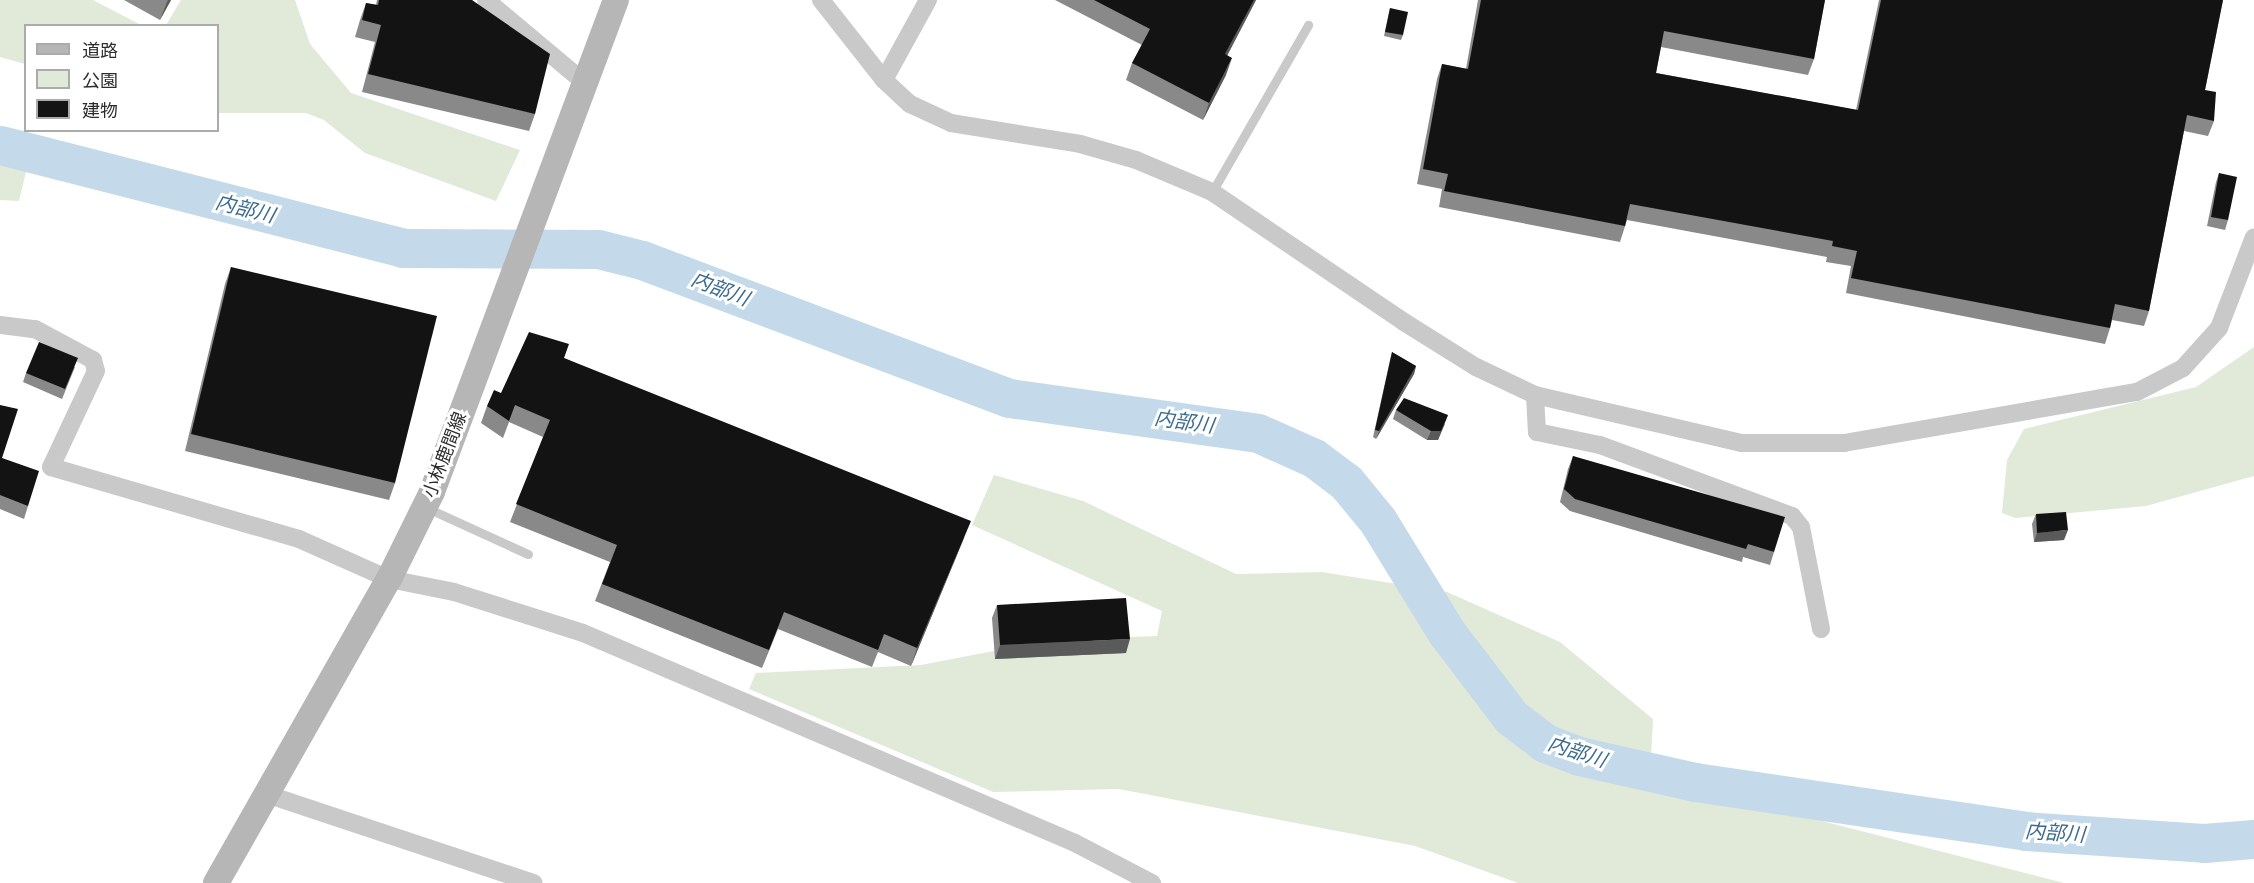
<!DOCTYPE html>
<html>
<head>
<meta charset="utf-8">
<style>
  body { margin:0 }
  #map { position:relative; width:2254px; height:883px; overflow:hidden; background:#fff; font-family:"Space Grotesk","Noto Sans JP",sans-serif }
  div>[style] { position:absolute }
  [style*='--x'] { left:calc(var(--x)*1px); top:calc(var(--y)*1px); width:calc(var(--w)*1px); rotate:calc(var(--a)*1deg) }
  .green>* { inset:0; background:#e1ead8 }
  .river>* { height:39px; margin:-19.5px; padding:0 19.5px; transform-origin:19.5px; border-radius:19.5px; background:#c4daeb }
  .lane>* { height:9px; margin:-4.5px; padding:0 4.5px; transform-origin:4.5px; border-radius:4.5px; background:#c9c9c9 }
  .street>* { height:18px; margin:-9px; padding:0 9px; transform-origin:9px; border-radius:9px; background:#c9c9c9 }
  .secondary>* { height:26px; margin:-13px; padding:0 13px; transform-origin:13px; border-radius:13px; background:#b6b6b6 }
  .wall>* { inset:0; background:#898989 }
  .shaded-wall>* { inset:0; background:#5a5a5a }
  .building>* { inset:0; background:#131313 }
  span { translate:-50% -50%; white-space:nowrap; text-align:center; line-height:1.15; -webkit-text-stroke:6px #fff; paint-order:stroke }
  .street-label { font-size:18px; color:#2c2c2c }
  .water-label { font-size:20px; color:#3a6b8e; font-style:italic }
  .legend { position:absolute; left:24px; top:24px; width:195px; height:108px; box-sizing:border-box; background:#fff; border:2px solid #ababab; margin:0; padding:8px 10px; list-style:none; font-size:18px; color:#2c2c2c }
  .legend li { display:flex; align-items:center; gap:12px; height:30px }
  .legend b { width:30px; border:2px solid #ababab }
</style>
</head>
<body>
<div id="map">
  <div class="green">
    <i style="clip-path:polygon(0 0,93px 0,141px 25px,26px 26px,25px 64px,0 57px)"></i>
    <i style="clip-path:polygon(181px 0,295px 0,310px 44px,351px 93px,520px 150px,496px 201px,365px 153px,324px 120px,306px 113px,218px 113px,218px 26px,166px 25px)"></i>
    <i style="clip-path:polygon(0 145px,30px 155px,19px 201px,0 200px)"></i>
    <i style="clip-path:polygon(2254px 347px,2254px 476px,2146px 506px,2015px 518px,2002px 513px,2007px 460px,2024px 429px,2196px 387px)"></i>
    <i style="clip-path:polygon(994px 475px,1083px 501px,1236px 574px,1322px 572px,1447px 592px,1560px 642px,1653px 719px,1650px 777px,2064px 883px,1518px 883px,1415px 846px,1119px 789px,993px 792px,749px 689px,756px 673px,921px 665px,1050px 640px,1157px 636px,1162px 611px,972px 525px)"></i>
  </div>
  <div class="river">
    <i style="--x:0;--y:145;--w:416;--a:14.3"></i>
    <i style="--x:403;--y:248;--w:195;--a:0.3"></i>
    <i style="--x:598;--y:249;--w:45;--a:14"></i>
    <i style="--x:642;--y:260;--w:392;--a:20.6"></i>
    <i style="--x:1009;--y:398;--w:251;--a:8"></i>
    <i style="--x:1258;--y:433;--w:61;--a:24.1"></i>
    <i style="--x:1314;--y:458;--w:40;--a:37"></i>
    <i style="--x:1346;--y:482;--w:50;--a:50.6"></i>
    <i style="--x:1378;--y:521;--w:132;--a:58.4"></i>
    <i style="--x:1447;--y:633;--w:106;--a:52.7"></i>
    <i style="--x:1511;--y:717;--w:43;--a:37.4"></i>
    <i style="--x:1545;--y:743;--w:36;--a:21"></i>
    <i style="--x:1579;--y:756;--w:119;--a:12.6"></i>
    <i style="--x:1695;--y:782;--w:334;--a:8.4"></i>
    <i style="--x:2025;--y:831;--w:179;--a:3.8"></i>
    <i style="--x:2204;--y:843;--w:50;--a:-4.6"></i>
  </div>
  <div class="lane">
    <i style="--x:1212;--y:192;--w:193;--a:-60.1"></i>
    <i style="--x:427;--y:508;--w:111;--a:24.5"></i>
  </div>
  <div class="street">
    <i style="--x:486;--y:0;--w:131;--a:40"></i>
    <i style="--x:821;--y:0;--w:102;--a:51.8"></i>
    <i style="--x:928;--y:0;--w:91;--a:118.8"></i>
    <i style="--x:884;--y:80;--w:35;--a:43"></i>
    <i style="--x:910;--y:104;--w:45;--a:24.9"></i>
    <i style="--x:951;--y:123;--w:131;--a:9.2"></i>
    <i style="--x:1080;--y:144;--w:58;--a:15.9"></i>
    <i style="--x:1136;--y:160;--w:82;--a:22.8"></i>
    <i style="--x:1212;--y:192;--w:232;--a:34.1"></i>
    <i style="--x:1404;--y:322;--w:85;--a:32"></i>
    <i style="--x:1476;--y:367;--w:65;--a:25.4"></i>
    <i style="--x:1535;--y:395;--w:212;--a:13.1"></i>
    <i style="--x:1741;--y:443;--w:103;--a:0"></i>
    <i style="--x:1844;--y:443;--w:297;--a:-9.9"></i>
    <i style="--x:2137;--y:392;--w:52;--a:-27.6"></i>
    <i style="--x:2183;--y:368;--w:54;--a:-48"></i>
    <i style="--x:2219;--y:328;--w:97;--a:-69"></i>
    <i style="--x:0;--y:325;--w:35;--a:7"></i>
    <i style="--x:35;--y:329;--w:66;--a:28.1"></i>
    <i style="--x:93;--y:360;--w:11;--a:75"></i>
    <i style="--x:96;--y:371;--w:106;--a:115.1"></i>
    <i style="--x:51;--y:467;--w:258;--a:16.2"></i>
    <i style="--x:299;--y:539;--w:98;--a:24"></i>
    <i style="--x:389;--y:579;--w:66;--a:11.3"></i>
    <i style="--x:454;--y:592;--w:135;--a:17.6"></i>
    <i style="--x:583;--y:633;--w:535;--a:23.11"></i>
    <i style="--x:1075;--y:843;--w:87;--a:27.5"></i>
    <i style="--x:1535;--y:395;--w:37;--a:87"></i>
    <i style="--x:1537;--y:432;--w:64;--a:11.7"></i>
    <i style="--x:1600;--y:445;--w:205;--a:20.3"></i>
    <i style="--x:1792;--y:516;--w:14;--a:51"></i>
    <i style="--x:1801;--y:527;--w:104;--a:78.9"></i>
    <i style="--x:266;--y:794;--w:282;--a:18.4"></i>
  </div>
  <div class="secondary">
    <i style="--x:216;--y:883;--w:350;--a:-60.4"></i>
    <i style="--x:389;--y:579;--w:97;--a:-63.7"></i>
    <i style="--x:432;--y:492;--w:525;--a:-69.5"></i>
  </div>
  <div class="wall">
    <i style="clip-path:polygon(124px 0,171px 0,160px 20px)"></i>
    <i style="clip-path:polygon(377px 0,472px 0,535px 114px,529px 131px,362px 92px,375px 42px,355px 37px,360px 20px,366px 3px,376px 5px)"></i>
    <i style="clip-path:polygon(1055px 0,1256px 0,1227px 56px,1226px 75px,1203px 120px,1126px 80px,1132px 63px,1142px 45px)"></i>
    <i style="clip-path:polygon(1478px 0,1825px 0,1814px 59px,1808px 75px,1661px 47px,1656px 73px,1856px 110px,1879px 0,2223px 0,2205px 90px,2214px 121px,2208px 136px,2184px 131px,2149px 311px,2144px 326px,2112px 320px,2110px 328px,2105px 344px,1846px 293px,1851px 266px,1826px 262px,1827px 257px,1627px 220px,1620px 242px,1439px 207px,1442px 189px,1417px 184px,1437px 79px,1442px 64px,1466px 69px)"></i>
    <i style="clip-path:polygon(1390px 8px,1403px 35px,1401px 40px,1384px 36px)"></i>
    <i style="clip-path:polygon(2219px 173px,2228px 220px,2225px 230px,2207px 226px,2216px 182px)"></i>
    <i style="clip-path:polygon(231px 267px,395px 483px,389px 500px,185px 451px,225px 284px)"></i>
    <i style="clip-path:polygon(1392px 352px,1416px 366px,1414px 374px,1376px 439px,1373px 437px,1390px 360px)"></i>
    <i style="clip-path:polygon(564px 358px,964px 538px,911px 666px,878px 652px,872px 667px,778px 629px,762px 668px,595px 601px,610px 562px,510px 522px,543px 437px,509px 422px,503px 438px,481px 423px,487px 406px)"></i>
    <i style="clip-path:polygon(75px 367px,62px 399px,23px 382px,26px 373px)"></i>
    <i style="clip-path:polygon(0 405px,2px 458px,28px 506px,24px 519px,0 509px)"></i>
    <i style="clip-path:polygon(1396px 410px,1445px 424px,1438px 440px,1427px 440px,1393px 419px)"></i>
    <i style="clip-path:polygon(1573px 456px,1774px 552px,1770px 565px,1743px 557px,1742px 562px,1570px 511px,1560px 502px,1568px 469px)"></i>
    <i style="clip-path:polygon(2036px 514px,2064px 540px,2034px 542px,2032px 524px)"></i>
    <i style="clip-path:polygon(997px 605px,1126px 653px,995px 659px,992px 618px)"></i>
  </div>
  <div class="shaded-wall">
    <i style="clip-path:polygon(168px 0,171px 0,160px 20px,167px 2px)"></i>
    <i style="clip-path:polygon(1254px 0,1256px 0,1254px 4px,1219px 71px,1225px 54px)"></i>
    <i style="clip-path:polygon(1232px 58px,1226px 75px,1203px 120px,1209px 103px)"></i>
    <i style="clip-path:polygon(1416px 366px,1414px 374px,1376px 439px,1379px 431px)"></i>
    <i style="clip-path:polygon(1448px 415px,1438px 440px,1427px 440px,1431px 431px)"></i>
    <i style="clip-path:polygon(971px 521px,964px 538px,911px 666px,917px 648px)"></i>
    <i style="clip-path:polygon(2068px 530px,2064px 540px,2034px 542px,2037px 533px)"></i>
    <i style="clip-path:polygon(1130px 639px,1126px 653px,995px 659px,1000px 645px)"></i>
  </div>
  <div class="building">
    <i style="clip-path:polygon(379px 0,472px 0,550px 54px,535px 114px,368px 74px,381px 25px,362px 20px,366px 3px,378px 5px)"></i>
    <i style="clip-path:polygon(1094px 0,1254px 0,1225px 54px,1232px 58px,1209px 103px,1132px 63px,1150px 29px)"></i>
    <i style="clip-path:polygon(1481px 0,1825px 0,1814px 59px,1664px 31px,1656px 73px,1858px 110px,1881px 0,2223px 0,2205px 90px,2216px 92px,2214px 121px,2187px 115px,2149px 311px,2115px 304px,2110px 328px,1851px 278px,1857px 251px,1832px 246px,1833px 241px,1630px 204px,1625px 226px,1444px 191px,1448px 174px,1423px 169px,1442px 64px,1468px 69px)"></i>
    <i style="clip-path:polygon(1390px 8px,1408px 12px,1403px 35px,1385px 32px)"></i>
    <i style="clip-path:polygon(2219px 173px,2237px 177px,2228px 220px,2211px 217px)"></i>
    <i style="clip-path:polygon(231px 267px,437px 316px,395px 483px,191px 434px)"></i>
    <i style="clip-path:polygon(529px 332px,569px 344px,564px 358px,971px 521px,917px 648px,884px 634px,878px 650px,784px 612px,769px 650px,602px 584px,617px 545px,516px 504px,550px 420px,515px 405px,509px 421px,487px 406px,494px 390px,501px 393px)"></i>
    <i style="clip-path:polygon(39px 342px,78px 358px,65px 389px,26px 373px)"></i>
    <i style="clip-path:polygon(1392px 352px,1416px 366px,1379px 431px,1375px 430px)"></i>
    <i style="clip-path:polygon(1404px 398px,1448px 415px,1441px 431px,1431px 431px,1396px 410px)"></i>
    <i style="clip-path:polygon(0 405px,18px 409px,2px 458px,39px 471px,28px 506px,0 495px)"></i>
    <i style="clip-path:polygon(1573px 456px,1785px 517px,1774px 552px,1748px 544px,1746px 549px,1575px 499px,1564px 489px)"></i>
    <i style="clip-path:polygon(2066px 512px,2068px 530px,2037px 533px,2036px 514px)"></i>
    <i style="clip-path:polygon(1126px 598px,1130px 639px,1000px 645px,997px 605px)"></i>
  </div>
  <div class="street-label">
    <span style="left:445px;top:455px;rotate:-69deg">小林鹿間線</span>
  </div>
  <div class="water-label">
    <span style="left:245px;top:209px;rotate:14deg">内部川</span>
    <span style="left:720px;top:289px;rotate:21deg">内部川</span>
    <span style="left:1184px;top:422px;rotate:8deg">内部川</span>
    <span style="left:1577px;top:752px;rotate:18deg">内部川</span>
    <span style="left:2055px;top:833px;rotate:4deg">内部川</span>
  </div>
  <ul class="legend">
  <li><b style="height:8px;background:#b6b6b6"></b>道路</li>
  <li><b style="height:16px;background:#e1ead8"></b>公園</li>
  <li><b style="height:16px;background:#131313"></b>建物</li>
  </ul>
</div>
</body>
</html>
